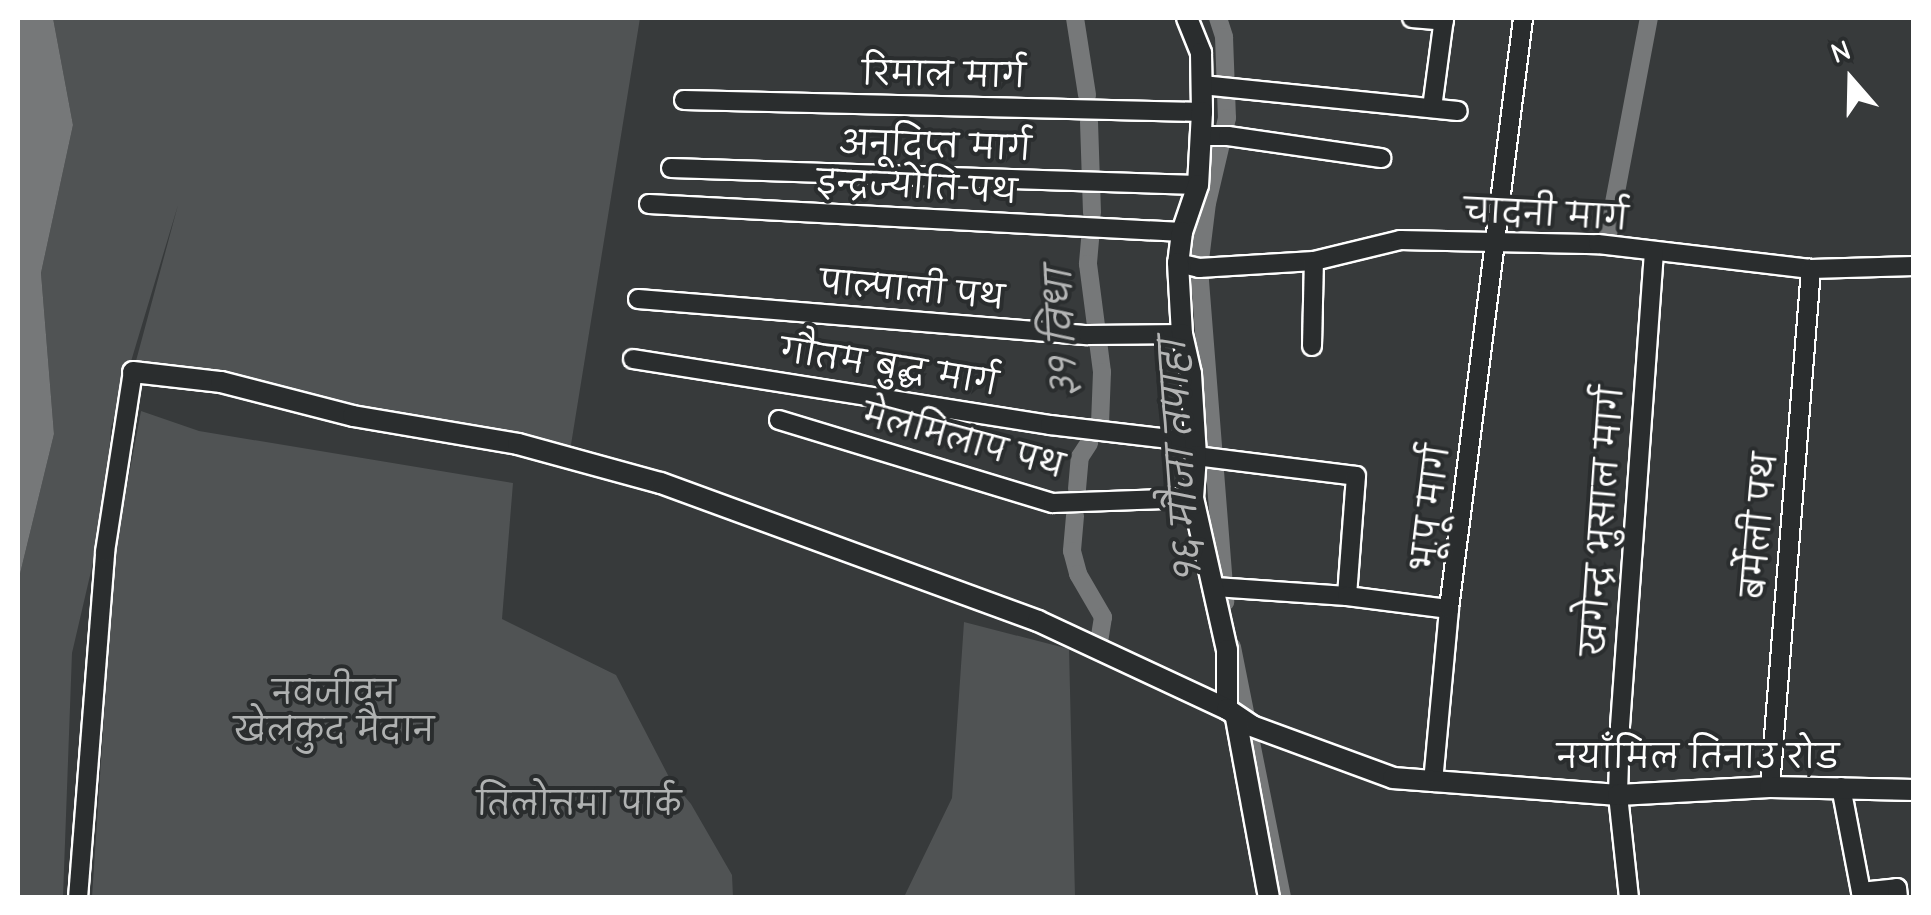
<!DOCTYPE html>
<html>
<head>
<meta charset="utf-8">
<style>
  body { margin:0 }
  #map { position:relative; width:1931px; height:915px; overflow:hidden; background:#373a3b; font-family:"Comic Neue","Playpen Sans Deva",sans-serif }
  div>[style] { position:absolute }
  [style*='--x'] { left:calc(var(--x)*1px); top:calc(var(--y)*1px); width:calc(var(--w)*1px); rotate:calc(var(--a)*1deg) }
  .green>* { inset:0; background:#505354 }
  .water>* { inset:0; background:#767879 }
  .canal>* { height:18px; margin:-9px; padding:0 9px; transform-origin:9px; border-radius:9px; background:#767879 }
  .roads { filter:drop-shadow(2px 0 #fff) drop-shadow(-2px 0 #fff) drop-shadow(0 2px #fff) drop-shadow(0 -2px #fff) }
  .minor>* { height:18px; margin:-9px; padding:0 9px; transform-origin:9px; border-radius:9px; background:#2a2d2e }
  .tertiary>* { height:20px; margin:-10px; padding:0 10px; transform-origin:10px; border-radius:10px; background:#2a2d2e }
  span { translate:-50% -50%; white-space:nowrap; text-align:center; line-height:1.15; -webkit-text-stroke:8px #2a2d2e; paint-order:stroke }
  .street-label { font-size:32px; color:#fff }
  .park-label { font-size:32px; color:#b0b2b2 }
  .water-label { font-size:35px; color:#b4b5b5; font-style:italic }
  .frame { position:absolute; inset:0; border:20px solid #fff; pointer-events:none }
  .north { position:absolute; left:1801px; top:30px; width:100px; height:100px; -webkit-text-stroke:8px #2a2d2e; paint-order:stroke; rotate:340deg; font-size:28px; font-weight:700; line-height:40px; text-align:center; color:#fff }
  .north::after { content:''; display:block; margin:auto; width:35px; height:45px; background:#fff; clip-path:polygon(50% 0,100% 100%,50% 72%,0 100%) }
</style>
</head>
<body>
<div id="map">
  <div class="green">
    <i style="clip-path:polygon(53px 18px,640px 18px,569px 457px,133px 372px,178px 205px,111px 428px,105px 511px,72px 653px,63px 897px,18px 897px,18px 582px,54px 434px,41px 273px,73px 125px)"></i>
    <i style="clip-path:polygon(141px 411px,199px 431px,513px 483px,502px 619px,616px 675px,670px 779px,691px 804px,732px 875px,733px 897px,92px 897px,115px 549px)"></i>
    <i style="clip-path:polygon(964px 622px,1069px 649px,1075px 897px,904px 897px,952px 798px)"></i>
  </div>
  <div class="water">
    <i style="clip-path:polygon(18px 18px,53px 18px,73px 125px,41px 273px,54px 434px,18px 582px)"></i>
  </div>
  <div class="canal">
    <i style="--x:1075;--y:18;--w:78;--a:81.1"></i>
    <i style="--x:1218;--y:18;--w:20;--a:72"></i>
    <i style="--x:1224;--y:37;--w:81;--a:87.9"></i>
    <i style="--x:1227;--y:118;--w:87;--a:103.2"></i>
    <i style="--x:1207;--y:203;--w:65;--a:97"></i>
    <i style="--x:1199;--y:268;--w:335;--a:85.5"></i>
    <i style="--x:1089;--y:122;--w:91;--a:88.1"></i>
    <i style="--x:1090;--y:240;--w:24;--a:95"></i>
    <i style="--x:1088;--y:264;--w:109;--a:82.6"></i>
    <i style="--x:1102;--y:372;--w:51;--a:92.2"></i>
    <i style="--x:1606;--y:245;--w:231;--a:-79.3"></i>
    <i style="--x:1077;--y:489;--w:32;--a:-85"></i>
    <i style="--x:1080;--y:457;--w:17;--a:-57"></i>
    <i style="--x:1075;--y:516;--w:35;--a:95"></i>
    <i style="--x:1072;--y:551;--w:24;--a:75"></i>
    <i style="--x:1078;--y:574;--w:50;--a:59.8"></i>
    <i style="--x:1103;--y:617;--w:24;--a:99"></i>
    <i style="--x:1232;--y:647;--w:256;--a:78.7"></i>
  </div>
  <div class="roads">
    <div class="minor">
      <i style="--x:1412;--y:18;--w:32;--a:5"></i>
      <i style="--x:1202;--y:85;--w:257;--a:5.8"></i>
      <i style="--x:684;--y:100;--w:518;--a:1.33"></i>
      <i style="--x:1432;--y:108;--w:91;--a:-82.4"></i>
      <i style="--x:1201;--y:136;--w:27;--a:0"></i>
      <i style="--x:1228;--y:136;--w:155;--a:8.2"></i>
      <i style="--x:671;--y:168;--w:527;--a:1.85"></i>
      <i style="--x:649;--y:204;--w:534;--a:3.01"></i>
      <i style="--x:1178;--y:263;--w:22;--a:13"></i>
      <i style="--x:1199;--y:268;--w:115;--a:-3.5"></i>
      <i style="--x:1314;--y:261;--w:89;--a:-13.7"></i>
      <i style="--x:1400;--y:240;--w:198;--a:1.2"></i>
      <i style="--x:1598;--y:244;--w:214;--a:6.7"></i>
      <i style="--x:1811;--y:269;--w:103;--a:-1.7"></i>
      <i style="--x:638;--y:299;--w:451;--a:4.6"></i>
      <i style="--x:1088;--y:335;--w:94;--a:-0.6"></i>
      <i style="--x:1312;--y:346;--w:85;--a:-88.7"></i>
      <i style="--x:633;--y:359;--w:422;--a:9"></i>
      <i style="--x:1050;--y:425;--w:146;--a:6.7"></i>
      <i style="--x:779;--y:420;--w:286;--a:16.9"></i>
      <i style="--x:1053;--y:503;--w:140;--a:-2"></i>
      <i style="--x:1196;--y:456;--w:161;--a:7.1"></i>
      <i style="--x:1356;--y:476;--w:120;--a:94.3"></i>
      <i style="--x:1215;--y:587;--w:132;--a:3.9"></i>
      <i style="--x:1347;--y:596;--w:103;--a:7.3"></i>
      <i style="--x:1433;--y:782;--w:174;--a:-84.7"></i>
      <i style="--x:1449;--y:609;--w:596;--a:-82.86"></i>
      <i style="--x:1770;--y:787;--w:520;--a:-85.47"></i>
      <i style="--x:1841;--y:787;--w:107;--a:79.2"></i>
      <i style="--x:1861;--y:892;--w:36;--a:-6"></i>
      <i style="--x:1897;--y:888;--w:10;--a:84"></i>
      <i style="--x:78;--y:898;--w:347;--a:-85.5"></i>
      <i style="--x:105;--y:552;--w:182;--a:-81.2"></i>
      <i style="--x:1629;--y:898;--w:104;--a:-96.1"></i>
      <i style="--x:1618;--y:795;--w:69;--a:-88.3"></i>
      <i style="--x:1620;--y:726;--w:475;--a:-85.9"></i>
    </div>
    <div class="tertiary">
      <i style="--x:1187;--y:18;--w:38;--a:68"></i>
      <i style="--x:1201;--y:53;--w:59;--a:89"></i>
      <i style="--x:1202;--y:112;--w:73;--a:93.1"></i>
      <i style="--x:1198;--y:185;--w:50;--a:108.8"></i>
      <i style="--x:1182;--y:232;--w:31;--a:97"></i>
      <i style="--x:1178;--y:263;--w:71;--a:86.8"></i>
      <i style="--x:1182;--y:334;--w:41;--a:77.3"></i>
      <i style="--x:1191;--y:374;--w:82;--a:86.5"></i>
      <i style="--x:1196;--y:456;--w:42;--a:94.1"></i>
      <i style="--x:1193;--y:498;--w:156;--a:77.4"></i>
      <i style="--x:1227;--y:650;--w:59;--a:90"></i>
      <i style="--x:133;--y:372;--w:89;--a:6.5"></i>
      <i style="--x:221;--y:382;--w:136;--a:14.4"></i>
      <i style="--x:353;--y:416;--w:167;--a:9.6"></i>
      <i style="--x:518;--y:444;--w:148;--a:15.3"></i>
      <i style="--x:661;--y:483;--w:401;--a:20.1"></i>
      <i style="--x:1038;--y:621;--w:208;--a:25"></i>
      <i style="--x:1227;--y:709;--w:30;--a:34"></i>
      <i style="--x:1252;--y:726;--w:150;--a:20.2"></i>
      <i style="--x:1393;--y:778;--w:226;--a:4.3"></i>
      <i style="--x:1618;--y:795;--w:152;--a:-3"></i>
      <i style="--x:1770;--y:787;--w:144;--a:1.2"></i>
      <i style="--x:1236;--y:718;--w:183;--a:79.6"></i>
    </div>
  </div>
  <div class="street-label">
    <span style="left:944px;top:76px;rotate:1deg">रिमाल मार्ग</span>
    <span style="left:935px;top:147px;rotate:2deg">अनूदिप्त मार्ग</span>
    <span style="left:917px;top:188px;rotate:3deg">इन्द्रज्योति पथ</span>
    <span style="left:1546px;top:216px;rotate:3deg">चादनी मार्ग</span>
    <span style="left:912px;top:291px;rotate:5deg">पाल्पाली पथ</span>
    <span style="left:889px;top:368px;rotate:9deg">गौतम बुद्ध मार्ग</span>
    <span style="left:963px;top:442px;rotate:15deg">मेलमिलाप पथ</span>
    <span style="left:1432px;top:508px;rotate:-83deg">भू.पू मार्ग</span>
    <span style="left:1604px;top:521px;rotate:-86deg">खगेन्द्र भुसाल मार्ग</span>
    <span style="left:1761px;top:526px;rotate:-85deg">बर्मेली पथ</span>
    <span style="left:1698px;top:758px">नयाँमिल तिनाउ रोड</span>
  </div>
  <div class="park-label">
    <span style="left:334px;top:713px">नवजीवन<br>खेलकुद मैदान</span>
    <span style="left:579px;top:805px">तिलोत्तमा पार्क</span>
  </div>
  <div class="water-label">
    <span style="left:1063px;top:333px;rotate:-93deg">३१ विधा</span>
    <span style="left:1182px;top:461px;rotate:-94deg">१६ मौजा तपाहा</span>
  </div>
  <div class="frame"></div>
  <div class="north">N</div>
</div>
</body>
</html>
